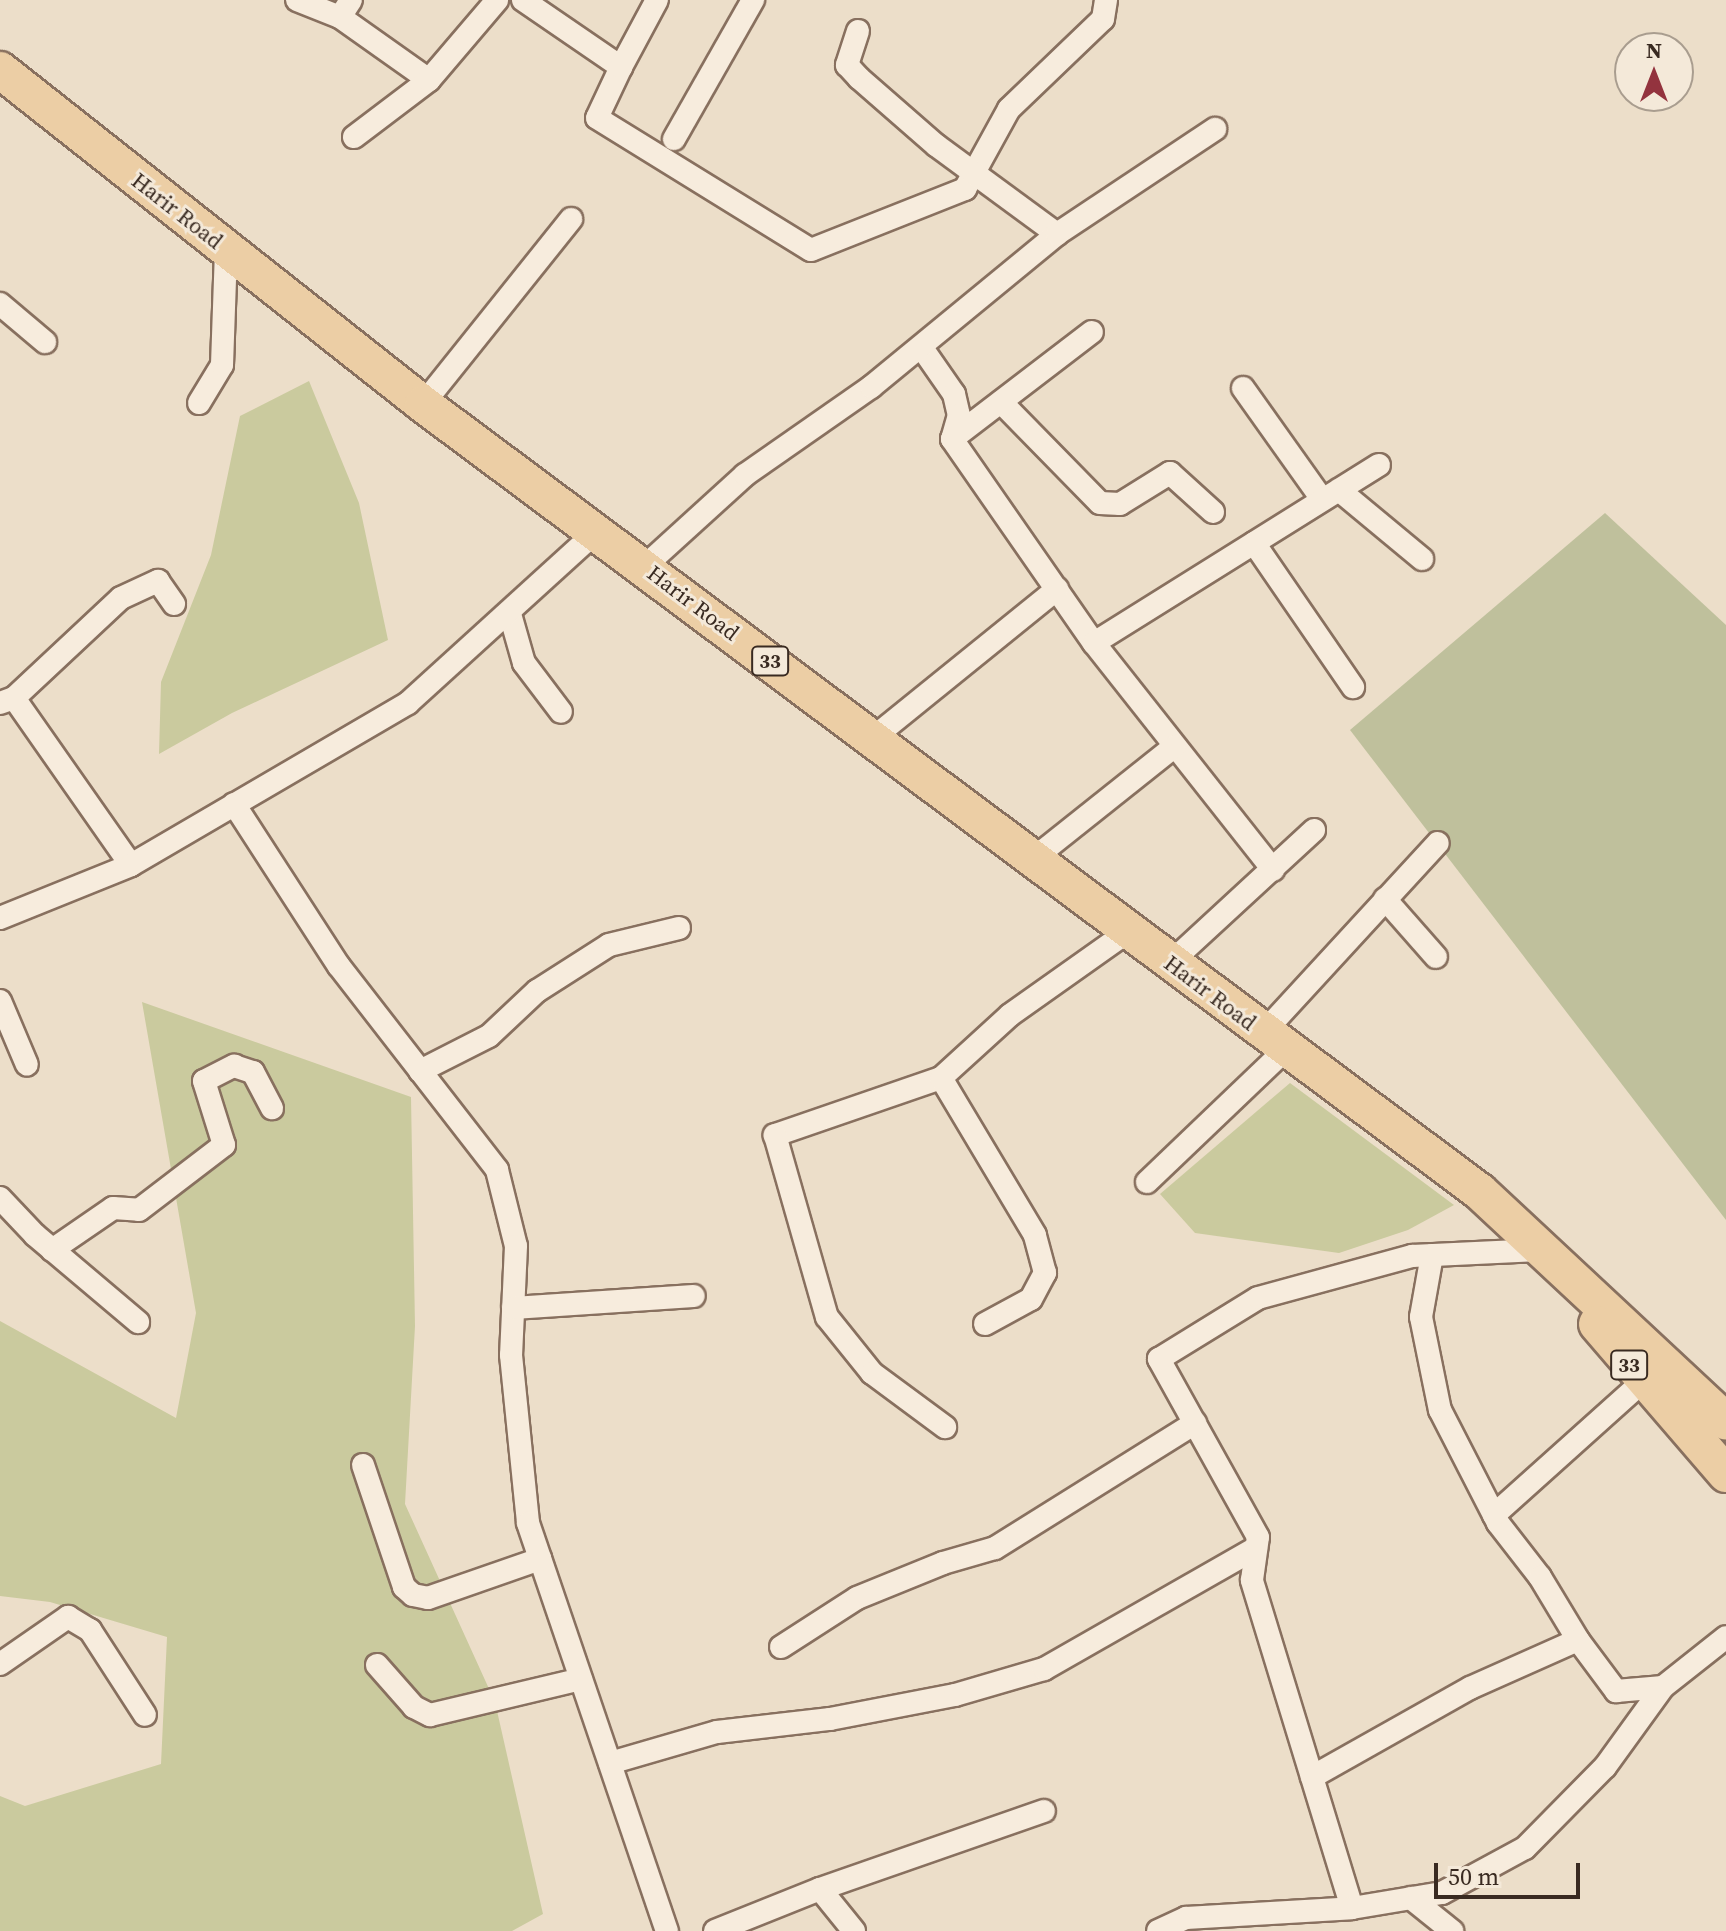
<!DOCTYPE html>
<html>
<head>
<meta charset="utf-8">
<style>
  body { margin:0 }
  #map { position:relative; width:1726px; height:1931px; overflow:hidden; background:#ecdec9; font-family:"Source Serif 4",serif }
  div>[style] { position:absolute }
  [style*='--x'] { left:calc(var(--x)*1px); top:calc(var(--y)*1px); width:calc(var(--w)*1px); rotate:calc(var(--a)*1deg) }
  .green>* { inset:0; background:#caca9e }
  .cemetery>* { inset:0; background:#bfc09c }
  .roads { filter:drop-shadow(2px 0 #88705f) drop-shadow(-2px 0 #88705f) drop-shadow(0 2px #88705f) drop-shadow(0 -2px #88705f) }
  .street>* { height:22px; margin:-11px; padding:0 11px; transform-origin:11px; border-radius:11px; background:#f7ecdd }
  .primary>* { height:36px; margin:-18px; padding:0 18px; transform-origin:18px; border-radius:18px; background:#eccea5 }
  span { translate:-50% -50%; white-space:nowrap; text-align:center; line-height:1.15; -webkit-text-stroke:6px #f4e9d9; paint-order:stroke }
  .shield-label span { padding:2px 6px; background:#f4e9d9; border:2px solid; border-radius:6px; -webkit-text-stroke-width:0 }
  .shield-label { font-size:20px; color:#392a21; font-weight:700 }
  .street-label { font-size:22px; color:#392a21 }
  .north { position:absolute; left:1614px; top:32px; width:80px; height:80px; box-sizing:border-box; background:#f4e9d9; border:2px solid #a99d8f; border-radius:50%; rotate:0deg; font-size:22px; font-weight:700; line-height:32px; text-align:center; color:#392a21 }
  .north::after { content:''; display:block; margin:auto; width:28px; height:36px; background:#93333e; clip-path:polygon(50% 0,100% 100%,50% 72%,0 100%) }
  .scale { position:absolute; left:1434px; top:1863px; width:146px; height:36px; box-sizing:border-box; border:4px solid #392a21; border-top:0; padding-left:10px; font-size:24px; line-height:28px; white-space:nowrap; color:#392a21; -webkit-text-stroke:6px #f4e9d9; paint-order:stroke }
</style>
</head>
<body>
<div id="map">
  <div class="green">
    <i style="clip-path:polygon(309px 381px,359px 503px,388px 640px,232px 713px,159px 754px,161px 682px,211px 555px,240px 416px)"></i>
    <i style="clip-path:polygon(142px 1002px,411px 1097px,415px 1326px,405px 1504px,495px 1702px,543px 1914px,512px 1931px,0 1931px,0 1796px,25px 1806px,161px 1764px,167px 1637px,50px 1602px,0 1596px,0 1321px,176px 1418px,196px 1313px)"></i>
    <i style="clip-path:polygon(1290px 1083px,1454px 1205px,1408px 1230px,1339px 1253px,1195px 1233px,1160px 1194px)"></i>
  </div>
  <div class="cemetery">
    <i style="clip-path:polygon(1605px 513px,1726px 625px,1726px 1220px,1350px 730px)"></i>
  </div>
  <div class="roads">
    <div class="street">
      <i style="--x:297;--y:0;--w:46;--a:21.6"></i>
      <i style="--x:340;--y:17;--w:109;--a:35.3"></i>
      <i style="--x:523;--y:0;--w:119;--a:34.4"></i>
      <i style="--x:621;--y:67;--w:56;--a:115.2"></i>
      <i style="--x:597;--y:118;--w:251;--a:31.7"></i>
      <i style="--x:811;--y:250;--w:166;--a:-21.6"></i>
      <i style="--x:965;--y:189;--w:91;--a:-61.2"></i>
      <i style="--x:1009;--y:109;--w:130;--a:-43.8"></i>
      <i style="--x:1103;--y:19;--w:19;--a:-81"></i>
      <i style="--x:340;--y:17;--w:20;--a:-57"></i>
      <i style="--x:858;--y:31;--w:36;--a:108"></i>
      <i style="--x:847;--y:65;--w:18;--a:47"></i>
      <i style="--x:859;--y:78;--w:103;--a:41.1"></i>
      <i style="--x:937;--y:146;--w:149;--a:36.3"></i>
      <i style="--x:621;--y:67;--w:76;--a:-61.8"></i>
      <i style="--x:354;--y:137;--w:94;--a:-37.2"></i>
      <i style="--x:429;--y:80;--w:105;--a:-49.6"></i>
      <i style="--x:674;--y:139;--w:160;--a:-60.4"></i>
      <i style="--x:0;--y:304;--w:59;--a:40.2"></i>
      <i style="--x:922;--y:348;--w:56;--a:55.2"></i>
      <i style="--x:954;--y:394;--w:22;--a:77"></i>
      <i style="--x:959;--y:415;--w:25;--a:106"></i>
      <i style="--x:1243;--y:388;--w:136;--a:54.6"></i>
      <i style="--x:1001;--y:402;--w:141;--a:45.6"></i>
      <i style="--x:1100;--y:503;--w:20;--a:3"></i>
      <i style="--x:1120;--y:504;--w:59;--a:-31.8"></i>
      <i style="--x:1170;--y:473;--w:58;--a:42.2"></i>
      <i style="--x:199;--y:403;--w:44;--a:-58.8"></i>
      <i style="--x:222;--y:365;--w:116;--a:-88"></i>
      <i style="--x:423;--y:404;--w:237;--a:-51.3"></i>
      <i style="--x:952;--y:439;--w:249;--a:55.2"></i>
      <i style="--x:1094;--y:643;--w:289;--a:51.7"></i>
      <i style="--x:952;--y:439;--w:176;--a:-37.4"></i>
      <i style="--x:1339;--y:490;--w:108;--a:39.7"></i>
      <i style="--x:1254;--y:543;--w:175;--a:55.5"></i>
      <i style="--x:645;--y:566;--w:135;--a:-42.3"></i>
      <i style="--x:745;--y:475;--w:154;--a:-34.9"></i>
      <i style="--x:871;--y:387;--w:241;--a:-39.4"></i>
      <i style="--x:1057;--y:234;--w:190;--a:-33.6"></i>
      <i style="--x:510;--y:614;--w:51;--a:74.1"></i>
      <i style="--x:524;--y:663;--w:61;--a:52.9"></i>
      <i style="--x:1094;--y:643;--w:336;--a:-32"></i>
      <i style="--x:14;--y:698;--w:146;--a:-43.1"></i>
      <i style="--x:121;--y:598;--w:41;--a:-24.7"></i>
      <i style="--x:158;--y:581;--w:28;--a:55"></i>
      <i style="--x:0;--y:703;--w:15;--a:-20"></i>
      <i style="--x:14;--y:698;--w:204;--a:55"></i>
      <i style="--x:873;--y:738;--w:237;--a:-39"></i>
      <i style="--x:234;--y:804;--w:193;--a:57.1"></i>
      <i style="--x:339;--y:966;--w:258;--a:52.2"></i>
      <i style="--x:497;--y:1170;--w:78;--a:76"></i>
      <i style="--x:516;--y:1246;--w:109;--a:92.6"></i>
      <i style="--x:511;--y:1355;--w:169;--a:84.2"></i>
      <i style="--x:528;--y:1523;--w:431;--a:71.2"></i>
      <i style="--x:1033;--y:859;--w:181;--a:-38.5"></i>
      <i style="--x:1385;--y:899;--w:77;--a:48.7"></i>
      <i style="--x:0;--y:918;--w:141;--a:-22"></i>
      <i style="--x:131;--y:865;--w:321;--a:-30.3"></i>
      <i style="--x:408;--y:703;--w:256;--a:-42.3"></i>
      <i style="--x:1170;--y:963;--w:196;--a:-42.7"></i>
      <i style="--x:0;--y:1001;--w:69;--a:67.1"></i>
      <i style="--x:1263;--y:1033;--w:258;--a:-47.4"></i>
      <i style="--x:420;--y:1071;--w:77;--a:-26.9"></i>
      <i style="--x:489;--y:1036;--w:66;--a:-43.2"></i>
      <i style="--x:537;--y:991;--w:85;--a:-32.6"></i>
      <i style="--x:609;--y:945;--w:72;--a:-13.7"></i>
      <i style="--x:941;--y:1078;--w:176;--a:161"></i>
      <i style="--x:775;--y:1135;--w:189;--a:74.1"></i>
      <i style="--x:827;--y:1317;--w:72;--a:51.2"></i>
      <i style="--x:872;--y:1373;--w:91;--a:36.5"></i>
      <i style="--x:1147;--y:1182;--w:192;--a:-43.7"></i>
      <i style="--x:0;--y:1198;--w:51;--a:46.6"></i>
      <i style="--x:35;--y:1235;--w:135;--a:40.2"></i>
      <i style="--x:52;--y:1250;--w:74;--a:-34.5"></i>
      <i style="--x:113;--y:1208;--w:26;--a:4"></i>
      <i style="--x:139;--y:1210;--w:107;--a:-37.4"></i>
      <i style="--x:224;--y:1145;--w:67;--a:-107.4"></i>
      <i style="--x:204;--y:1081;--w:34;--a:-27"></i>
      <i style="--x:234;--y:1066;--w:20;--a:18"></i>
      <i style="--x:253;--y:1072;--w:41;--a:62.2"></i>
      <i style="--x:1432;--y:1255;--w:63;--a:100.1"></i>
      <i style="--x:1421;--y:1317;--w:95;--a:78.5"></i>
      <i style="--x:1440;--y:1410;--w:127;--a:62.8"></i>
      <i style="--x:1498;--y:1523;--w:68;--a:52.1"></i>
      <i style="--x:1540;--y:1577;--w:74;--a:58.9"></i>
      <i style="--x:513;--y:1308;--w:181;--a:-3.8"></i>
      <i style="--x:985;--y:1324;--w:52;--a:-28.5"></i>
      <i style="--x:1031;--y:1299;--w:30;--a:-62"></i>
      <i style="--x:1045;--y:1273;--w:39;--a:-105"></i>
      <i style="--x:1035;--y:1235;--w:183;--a:-120.9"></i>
      <i style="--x:941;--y:1078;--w:93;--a:-42.4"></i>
      <i style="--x:1010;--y:1015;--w:138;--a:-35.3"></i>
      <i style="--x:1123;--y:935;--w:7;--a:-82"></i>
      <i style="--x:363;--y:1465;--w:129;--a:71.4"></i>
      <i style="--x:404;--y:1587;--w:12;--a:42"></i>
      <i style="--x:413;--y:1595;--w:15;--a:11"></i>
      <i style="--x:428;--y:1598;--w:119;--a:-19.2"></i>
      <i style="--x:1494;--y:1515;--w:199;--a:-41.9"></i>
      <i style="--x:781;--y:1647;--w:90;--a:-32.8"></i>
      <i style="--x:857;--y:1598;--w:93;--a:-22.1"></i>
      <i style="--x:943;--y:1563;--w:54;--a:-16.1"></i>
      <i style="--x:995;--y:1548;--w:236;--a:-32"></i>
      <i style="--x:0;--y:1664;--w:83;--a:-34.7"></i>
      <i style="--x:68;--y:1617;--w:26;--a:31"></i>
      <i style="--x:90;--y:1630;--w:101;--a:57.1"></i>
      <i style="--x:377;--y:1665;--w:56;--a:48.6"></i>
      <i style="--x:414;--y:1707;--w:18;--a:27"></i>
      <i style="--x:430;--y:1715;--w:155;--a:-13.4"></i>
      <i style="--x:610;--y:1763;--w:111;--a:-16.2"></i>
      <i style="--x:717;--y:1732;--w:114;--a:-6.6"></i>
      <i style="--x:830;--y:1719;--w:127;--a:-10.9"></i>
      <i style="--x:955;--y:1695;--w:93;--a:-16.3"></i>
      <i style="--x:1044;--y:1669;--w:244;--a:-29.7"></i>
      <i style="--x:1312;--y:1777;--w:181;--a:-29.4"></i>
      <i style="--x:1470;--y:1688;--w:118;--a:-24"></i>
      <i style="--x:1578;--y:1640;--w:64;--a:53.3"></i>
      <i style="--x:1616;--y:1691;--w:47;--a:-4.9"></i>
      <i style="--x:820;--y:1889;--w:237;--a:-19.2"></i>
      <i style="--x:1411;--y:1898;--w:53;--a:38.8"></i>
      <i style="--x:1352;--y:1908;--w:343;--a:-107"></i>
      <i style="--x:1252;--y:1580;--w:43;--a:-82.1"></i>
      <i style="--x:1258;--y:1537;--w:204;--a:-119.1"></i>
      <i style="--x:1159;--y:1359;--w:116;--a:-31.6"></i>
      <i style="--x:1258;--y:1298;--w:160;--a:-15.3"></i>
      <i style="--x:1412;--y:1256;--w:127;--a:-2.7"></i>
      <i style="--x:715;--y:1931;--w:113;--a:-21.8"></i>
      <i style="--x:820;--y:1889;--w:54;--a:51"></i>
      <i style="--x:1158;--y:1931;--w:31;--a:-25"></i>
      <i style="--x:1186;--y:1918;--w:166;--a:-3.4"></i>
      <i style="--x:1352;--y:1908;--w:91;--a:-9.5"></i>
      <i style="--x:1442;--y:1893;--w:94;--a:-28.5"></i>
      <i style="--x:1525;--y:1848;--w:114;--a:-45.4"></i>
      <i style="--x:1605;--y:1767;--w:99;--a:-54.1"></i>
      <i style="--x:1663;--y:1687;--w:80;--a:-38.4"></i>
    </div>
    <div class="primary">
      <i style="--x:0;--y:70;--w:539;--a:38.29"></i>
      <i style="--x:423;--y:404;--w:1317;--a:36.7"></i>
      <i style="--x:1479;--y:1191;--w:338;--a:43"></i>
      <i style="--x:1597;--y:1324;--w:198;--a:49.3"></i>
    </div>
  </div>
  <div class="shield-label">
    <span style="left:770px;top:661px">33</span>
    <span style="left:1629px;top:1365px">33</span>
  </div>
  <div class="street-label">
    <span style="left:177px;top:211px;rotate:38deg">Harir Road</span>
    <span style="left:693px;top:603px;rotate:37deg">Harir Road</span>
    <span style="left:1210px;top:993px;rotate:37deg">Harir Road</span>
  </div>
  <div class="north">N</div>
  <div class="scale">50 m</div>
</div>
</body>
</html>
